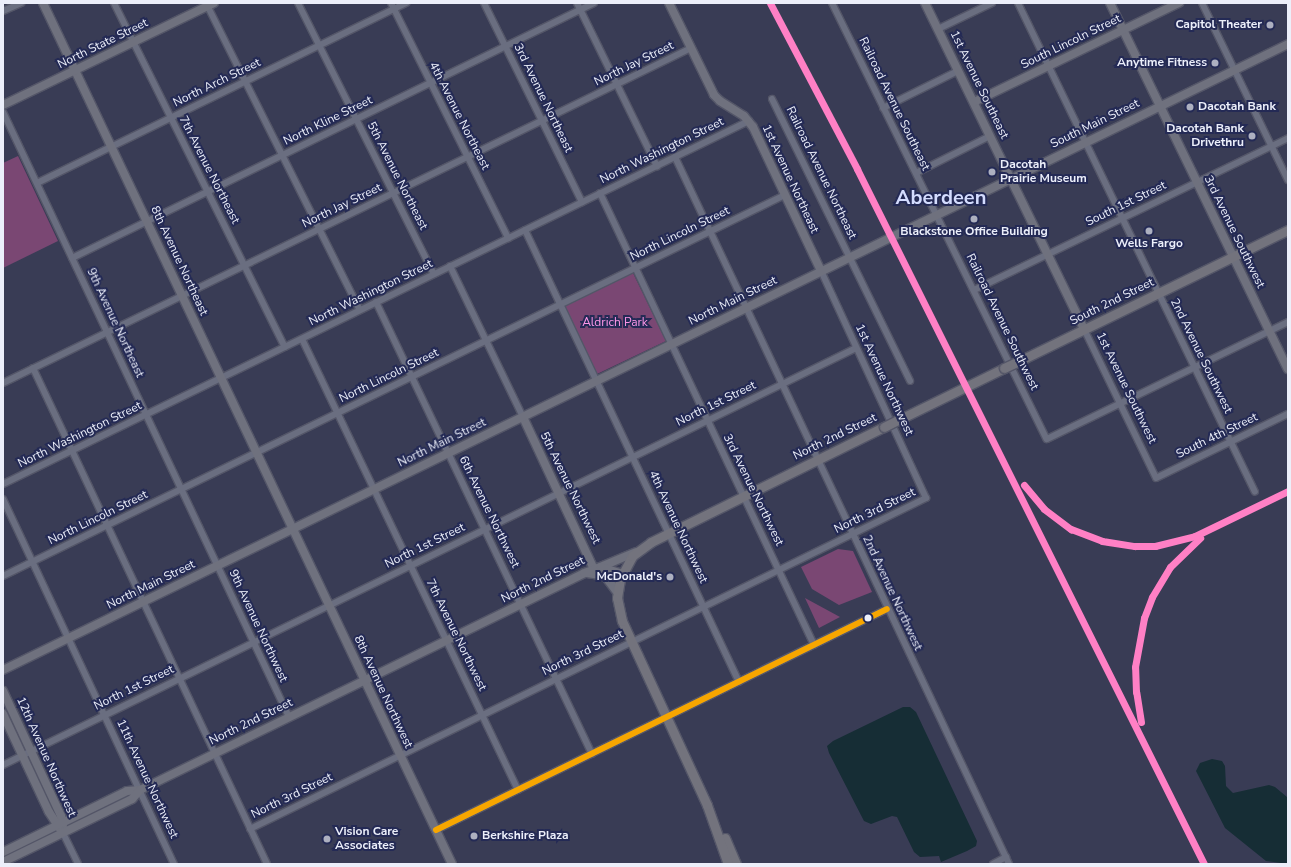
<!DOCTYPE html>
<html>
<head>
<meta charset="utf-8">
<style>
  body { margin:0 }
  #map { position:relative; width:1291px; height:867px; overflow:hidden; background:#393c55; font-family:"Nunito Sans",sans-serif }
  div>[style] { position:absolute }
  [style*='--x'] { left:calc(var(--x)*1px); top:calc(var(--y)*1px); width:calc(var(--w)*1px); rotate:calc(var(--a)*1deg) }
  .green>* { inset:0; background:#7a4773 }
  .water>* { inset:0; background:#162d35 }
  .roads { filter:drop-shadow(1px 0 #545668) drop-shadow(-1px 0 #545668) drop-shadow(0 1px #545668) drop-shadow(0 -1px #545668) }
  .street>* { height:6px; margin:-3px; padding:0 3px; transform-origin:3px; border-radius:3px; background:#6a6e80 }
  .secondary>* { height:8px; margin:-4px; padding:0 4px; transform-origin:4px; border-radius:4px; background:#6f717e }
  .primary>* { height:9px; margin:-4.5px; padding:0 4.5px; transform-origin:4.5px; border-radius:4.5px; background:#73737d }
  .bridges { filter:drop-shadow(1px 0 #545668) drop-shadow(-1px 0 #545668) drop-shadow(0 1px #545668) drop-shadow(0 -1px #545668) }
  .primary-bridge>* { height:9px; margin:-4.5px; padding:0 4.5px; transform-origin:4.5px; border-radius:4.5px; background:#73737d }
  .bus-1>* { height:6px; margin:-3px; padding:0 3px; transform-origin:3px; border-radius:3px; background:#f7a600 }
  .rail-1>* { height:7px; margin:-3.5px; padding:0 3.5px; transform-origin:3.5px; border-radius:3.5px; background:#ff80c5 }
  .dots>* { width:11px; height:11px; translate:-50% -50%; box-sizing:border-box; border:2px solid #242a55; border-radius:50% }
  span { translate:-50% -50%; white-space:nowrap; text-align:center; line-height:1.15; -webkit-text-stroke:4px #242a55; paint-order:stroke }
  .poi-label { font-size:12px; color:#eceffa; font-weight:700 }
  .right { translate:-100% -50%; text-align:right }
  .left { translate:0 -50%; text-align:left }
  .street-label { font-size:12px; color:#eceffa }
  .park-label { font-size:12px; color:#fd96e8 }
  .town-label { font-size:20px; color:#d4dcfe; font-weight:700 }
  .frame { position:absolute; inset:0; border:4px solid #eceffa; pointer-events:none }
</style>
</head>
<body>
<div id="map">
  <div class="green">
    <i style="clip-path:polygon(18px 156px,58px 241px,3px 268px,3px 163px)"></i>
    <i style="clip-path:polygon(633px 273px,666px 341px,597px 374px,565px 306px)"></i>
    <i style="clip-path:polygon(838px 549px,853px 551px,872px 592px,839px 605px,812px 589px,801px 567px)"></i>
    <i style="clip-path:polygon(805px 598px,840px 617px,819px 628px)"></i>
  </div>
  <div class="water">
    <i style="clip-path:polygon(903px 707px,910px 707px,916px 712px,977px 841px,976px 846px,967px 851px,941px 862px,939px 856px,920px 857px,914px 852px,897px 817px,892px 816px,871px 824px,864px 821px,829px 753px,827px 746px,833px 741px)"></i>
    <i style="clip-path:polygon(1212px 759px,1222px 761px,1225px 766px,1226px 786px,1233px 793px,1269px 785px,1275px 787px,1287px 797px,1288px 864px,1266px 861px,1225px 828px,1196px 771px,1200px 763px)"></i>
  </div>
  <div class="roads">
    <div class="street">
      <i style="--x:114;--y:3;--w:384;--a:63.6"></i>
      <i style="--x:206;--y:3;--w:343;--a:63.4"></i>
      <i style="--x:298;--y:3;--w:303;--a:63.4"></i>
      <i style="--x:391;--y:3;--w:263;--a:63.5"></i>
      <i style="--x:484;--y:3;--w:222;--a:63.8"></i>
      <i style="--x:577;--y:3;--w:182;--a:63.9"></i>
      <i style="--x:832;--y:3;--w:486;--a:63.8"></i>
      <i style="--x:1047;--y:439;--w:268;--a:-25.9"></i>
      <i style="--x:1018;--y:3;--w:543;--a:64.14"></i>
      <i style="--x:1202;--y:3;--w:197;--a:64.1"></i>
      <i style="--x:3;--y:11;--w:20;--a:-24"></i>
      <i style="--x:938;--y:29;--w:60;--a:-25.7"></i>
      <i style="--x:772;--y:99;--w:314;--a:63.9"></i>
      <i style="--x:883;--y:108;--w:84;--a:-26.3"></i>
      <i style="--x:3;--y:112;--w:669;--a:64.7"></i>
      <i style="--x:675;--y:157;--w:782;--a:64.71"></i>
      <i style="--x:916;--y:173;--w:83;--a:-26.6"></i>
      <i style="--x:37;--y:183;--w:411;--a:-26"></i>
      <i style="--x:600;--y:193;--w:500;--a:64.66"></i>
      <i style="--x:525;--y:230;--w:500;--a:64.66"></i>
      <i style="--x:72;--y:258;--w:581;--a:-26.04"></i>
      <i style="--x:450;--y:266;--w:168;--a:64.2"></i>
      <i style="--x:974;--y:290;--w:349;--a:-25.8"></i>
      <i style="--x:376;--y:302;--w:501;--a:64.46"></i>
      <i style="--x:1084;--y:329;--w:165;--a:64.2"></i>
      <i style="--x:1156;--y:478;--w:147;--a:-25.9"></i>
      <i style="--x:302;--y:339;--w:500;--a:64.41"></i>
      <i style="--x:33;--y:368;--w:548;--a:64.74"></i>
      <i style="--x:3;--y:383;--w:765;--a:-25.96"></i>
      <i style="--x:3;--y:484;--w:830;--a:-25.95"></i>
      <i style="--x:3;--y:499;--w:403;--a:64.9"></i>
      <i style="--x:3;--y:576;--w:870;--a:-25.98"></i>
      <i style="--x:3;--y:765;--w:949;--a:-26.05"></i>
      <i style="--x:250;--y:829;--w:753;--a:-26.09"></i>
      <i style="--x:926;--y:498;--w:250;--a:-114.8"></i>
      <i style="--x:436;--y:830;--w:502;--a:-26.11"></i>
      <i style="--x:63;--y:833;--w:34;--a:64"></i>
      <i style="--x:993;--y:864;--w:15;--a:-28"></i>
    </div>
    <div class="secondary">
      <i style="--x:43;--y:3;--w:953;--a:64.59"></i>
      <i style="--x:669;--y:3;--w:102;--a:63.9"></i>
      <i style="--x:714;--y:95;--w:8;--a:45"></i>
      <i style="--x:720;--y:101;--w:28;--a:32"></i>
      <i style="--x:744;--y:116;--w:14;--a:51"></i>
      <i style="--x:753;--y:127;--w:159;--a:64.7"></i>
      <i style="--x:925;--y:3;--w:363;--a:64"></i>
      <i style="--x:1110;--y:3;--w:407;--a:64.1"></i>
      <i style="--x:974;--y:102;--w:228;--a:-25.8"></i>
      <i style="--x:3;--y:105;--w:234;--a:-25.8"></i>
      <i style="--x:523;--y:417;--w:168;--a:65"></i>
      <i style="--x:598;--y:568;--w:41;--a:-22.8"></i>
      <i style="--x:587;--y:573;--w:18;--a:9"></i>
      <i style="--x:605;--y:576;--w:20;--a:53"></i>
      <i style="--x:3;--y:670;--w:1429;--a:-25.97"></i>
      <i style="--x:3;--y:691;--w:138;--a:65.1"></i>
      <i style="--x:61;--y:816;--w:10;--a:79"></i>
      <i style="--x:3;--y:714;--w:108;--a:64.9"></i>
      <i style="--x:49;--y:812;--w:20;--a:57"></i>
      <i style="--x:3;--y:852;--w:138;--a:-26.2"></i>
      <i style="--x:127;--y:791;--w:13;--a:-4"></i>
      <i style="--x:140;--y:790;--w:494;--a:-26"></i>
      <i style="--x:584;--y:573;--w:18;--a:-19"></i>
      <i style="--x:601;--y:567;--w:22;--a:18"></i>
      <i style="--x:3;--y:862;--w:144;--a:-26"></i>
      <i style="--x:132;--y:799;--w:12;--a:-48"></i>
    </div>
    <div class="primary">
      <i style="--x:1019;--y:361;--w:299;--a:-26"></i>
      <i style="--x:900;--y:419;--w:116;--a:-26.1"></i>
      <i style="--x:725;--y:838;--w:28;--a:67"></i>
      <i style="--x:728;--y:864;--w:63;--a:-109.6"></i>
      <i style="--x:707;--y:805;--w:203;--a:-114.8"></i>
      <i style="--x:622;--y:621;--w:24;--a:-102"></i>
      <i style="--x:617;--y:598;--w:19;--a:-81"></i>
      <i style="--x:620;--y:579;--w:26;--a:-62"></i>
      <i style="--x:632;--y:556;--w:24;--a:-36"></i>
      <i style="--x:651;--y:542;--w:260;--a:-26.3"></i>
    </div>
  </div>
  <div class="bridges">
    <div class="primary-bridge">
      <i style="--x:1004;--y:368;--w:17;--a:-25"></i>
      <i style="--x:884;--y:427;--w:18;--a:-27"></i>
    </div>
  </div>
  <div class="bus-1">
    <i style="--x:436;--y:830;--w:502;--a:-26.11"></i>
  </div>
  <div class="rail-1">
    <i style="--x:770;--y:3;--w:187;--a:62.3"></i>
    <i style="--x:857;--y:169;--w:777;--a:63.47"></i>
    <i style="--x:1024;--y:485;--w:31;--a:50"></i>
    <i style="--x:1044;--y:509;--w:34;--a:37"></i>
    <i style="--x:1071;--y:529;--w:33;--a:21"></i>
    <i style="--x:1102;--y:541;--w:33;--a:9"></i>
    <i style="--x:1135;--y:546;--w:20;--a:0"></i>
    <i style="--x:1155;--y:546;--w:41;--a:-14"></i>
    <i style="--x:1195;--y:536;--w:103;--a:-25.8"></i>
    <i style="--x:1141;--y:722;--w:30;--a:-99"></i>
    <i style="--x:1136;--y:692;--w:25;--a:-92"></i>
    <i style="--x:1135;--y:667;--w:50;--a:-79.6"></i>
    <i style="--x:1144;--y:618;--w:22;--a:-69"></i>
    <i style="--x:1152;--y:597;--w:35;--a:-59"></i>
    <i style="--x:1170;--y:567;--w:42;--a:-44"></i>
  </div>
  <div class="dots">
    <i style="left:1270px;top:25px;background:#adb0c0"></i>
    <i style="left:1215px;top:63px;background:#adb0c0"></i>
    <i style="left:1190px;top:107px;background:#adb0c0"></i>
    <i style="left:1252px;top:136px;background:#adb0c0"></i>
    <i style="left:992px;top:172px;background:#adb0c0"></i>
    <i style="left:974px;top:219px;background:#adb0c0"></i>
    <i style="left:1149px;top:231px;background:#adb0c0"></i>
    <i style="left:670px;top:577px;background:#adb0c0"></i>
    <i style="left:868px;top:618px;background:#eceffa"></i>
    <i style="left:474px;top:836px;background:#adb0c0"></i>
    <i style="left:327px;top:839px;background:#adb0c0"></i>
  </div>
  <div class="poi-label">
    <span class="right" style="left:1262px;top:25px">Capitol Theater</span>
    <span class="right" style="left:1207px;top:63px">Anytime Fitness</span>
    <span class="left" style="left:1198px;top:107px">Dacotah Bank</span>
    <span class="right" style="left:1244px;top:136px">Dacotah Bank<br>Drivethru</span>
    <span class="left" style="left:1000px;top:172px">Dacotah<br>Prairie Museum</span>
    <span style="left:974px;top:232px">Blackstone Office Building</span>
    <span style="left:1149px;top:244px">Wells Fargo</span>
    <span class="right" style="left:662px;top:577px">McDonald's</span>
    <span class="left" style="left:335px;top:839px">Vision Care<br>Associates</span>
    <span class="left" style="left:482px;top:836px">Berkshire Plaza</span>
  </div>
  <div class="street-label">
    <span style="left:1071px;top:42px;rotate:-26deg">South Lincoln Street</span>
    <span style="left:103px;top:44px;rotate:-26deg">North State Street</span>
    <span style="left:634px;top:64px;rotate:-26deg">North Jay Street</span>
    <span style="left:217px;top:83px;rotate:-26deg">North Arch Street</span>
    <span style="left:979px;top:85px;rotate:64deg">1st Avenue Southeast</span>
    <span style="left:543px;top:98px;rotate:64deg">3rd Avenue Northeast</span>
    <span style="left:894px;top:104px;rotate:64deg">Railroad Avenue Southeast</span>
    <span style="left:459px;top:116px;rotate:63deg">4th Avenue Northeast</span>
    <span style="left:328px;top:121px;rotate:-26deg">North Kline Street</span>
    <span style="left:1095px;top:124px;rotate:-26deg">South Main Street</span>
    <span style="left:662px;top:151px;rotate:-26deg">North Washington Street</span>
    <span style="left:209px;top:170px;rotate:63deg">7th Avenue Northeast</span>
    <span style="left:821px;top:173px;rotate:64deg">Railroad Avenue Northeast</span>
    <span style="left:397px;top:176px;rotate:63deg">5th Avenue Northeast</span>
    <span style="left:790px;top:179px;rotate:65deg">1st Avenue Northeast</span>
    <span style="left:1126px;top:204px;rotate:-26deg">South 1st Street</span>
    <span style="left:342px;top:206px;rotate:-26deg">North Jay Street</span>
    <span style="left:1234px;top:232px;rotate:64deg">3rd Avenue Southwest</span>
    <span style="left:680px;top:234px;rotate:-26deg">North Lincoln Street</span>
    <span style="left:179px;top:261px;rotate:65deg">8th Avenue Northeast</span>
    <span style="left:371px;top:293px;rotate:-26deg">North Washington Street</span>
    <span style="left:733px;top:301px;rotate:-26deg">North Main Street</span>
    <span style="left:1112px;top:302px;rotate:-26deg">South 2nd Street</span>
    <span style="left:1002px;top:322px;rotate:64deg">Railroad Avenue Southwest</span>
    <span style="left:115px;top:323px;rotate:65deg">9th Avenue Northeast</span>
    <span style="left:1201px;top:356px;rotate:64deg">2nd Avenue Southwest</span>
    <span style="left:389px;top:376px;rotate:-26deg">North Lincoln Street</span>
    <span style="left:884px;top:380px;rotate:65deg">1st Avenue Northwest</span>
    <span style="left:1126px;top:388px;rotate:64deg">1st Avenue Southwest</span>
    <span style="left:716px;top:404px;rotate:-26deg">North 1st Street</span>
    <span style="left:80px;top:435px;rotate:-26deg">North Washington Street</span>
    <span style="left:1217px;top:436px;rotate:-26deg">South 4th Street</span>
    <span style="left:835px;top:437px;rotate:-26deg">North 2nd Street</span>
    <span style="left:442px;top:443px;rotate:-26deg">North Main Street</span>
    <span style="left:570px;top:488px;rotate:64deg">5th Avenue Northwest</span>
    <span style="left:753px;top:490px;rotate:64deg">3rd Avenue Northwest</span>
    <span style="left:875px;top:511px;rotate:-26deg">North 3rd Street</span>
    <span style="left:489px;top:512px;rotate:64deg">6th Avenue Northwest</span>
    <span style="left:98px;top:518px;rotate:-26deg">North Lincoln Street</span>
    <span style="left:678px;top:527px;rotate:65deg">4th Avenue Northwest</span>
    <span style="left:425px;top:546px;rotate:-26deg">North 1st Street</span>
    <span style="left:543px;top:580px;rotate:-26deg">North 2nd Street</span>
    <span style="left:151px;top:585px;rotate:-26deg">North Main Street</span>
    <span style="left:892px;top:593px;rotate:65deg">2nd Avenue Northwest</span>
    <span style="left:258px;top:626px;rotate:65deg">9th Avenue Northwest</span>
    <span style="left:456px;top:635px;rotate:64deg">7th Avenue Northwest</span>
    <span style="left:583px;top:653px;rotate:-26deg">North 3rd Street</span>
    <span style="left:134px;top:688px;rotate:-26deg">North 1st Street</span>
    <span style="left:383px;top:692px;rotate:65deg">8th Avenue Northwest</span>
    <span style="left:251px;top:722px;rotate:-26deg">North 2nd Street</span>
    <span style="left:46px;top:757px;rotate:66deg">12th Avenue Northwest</span>
    <span style="left:147px;top:779px;rotate:65deg">11th Avenue Northwest</span>
    <span style="left:292px;top:796px;rotate:-26deg">North 3rd Street</span>
  </div>
  <div class="park-label">
    <span style="left:615px;top:323px">Aldrich Park</span>
  </div>
  <div class="town-label">
    <span style="left:941px;top:197px">Aberdeen</span>
  </div>
  <div class="frame"></div>
</div>
</body>
</html>
